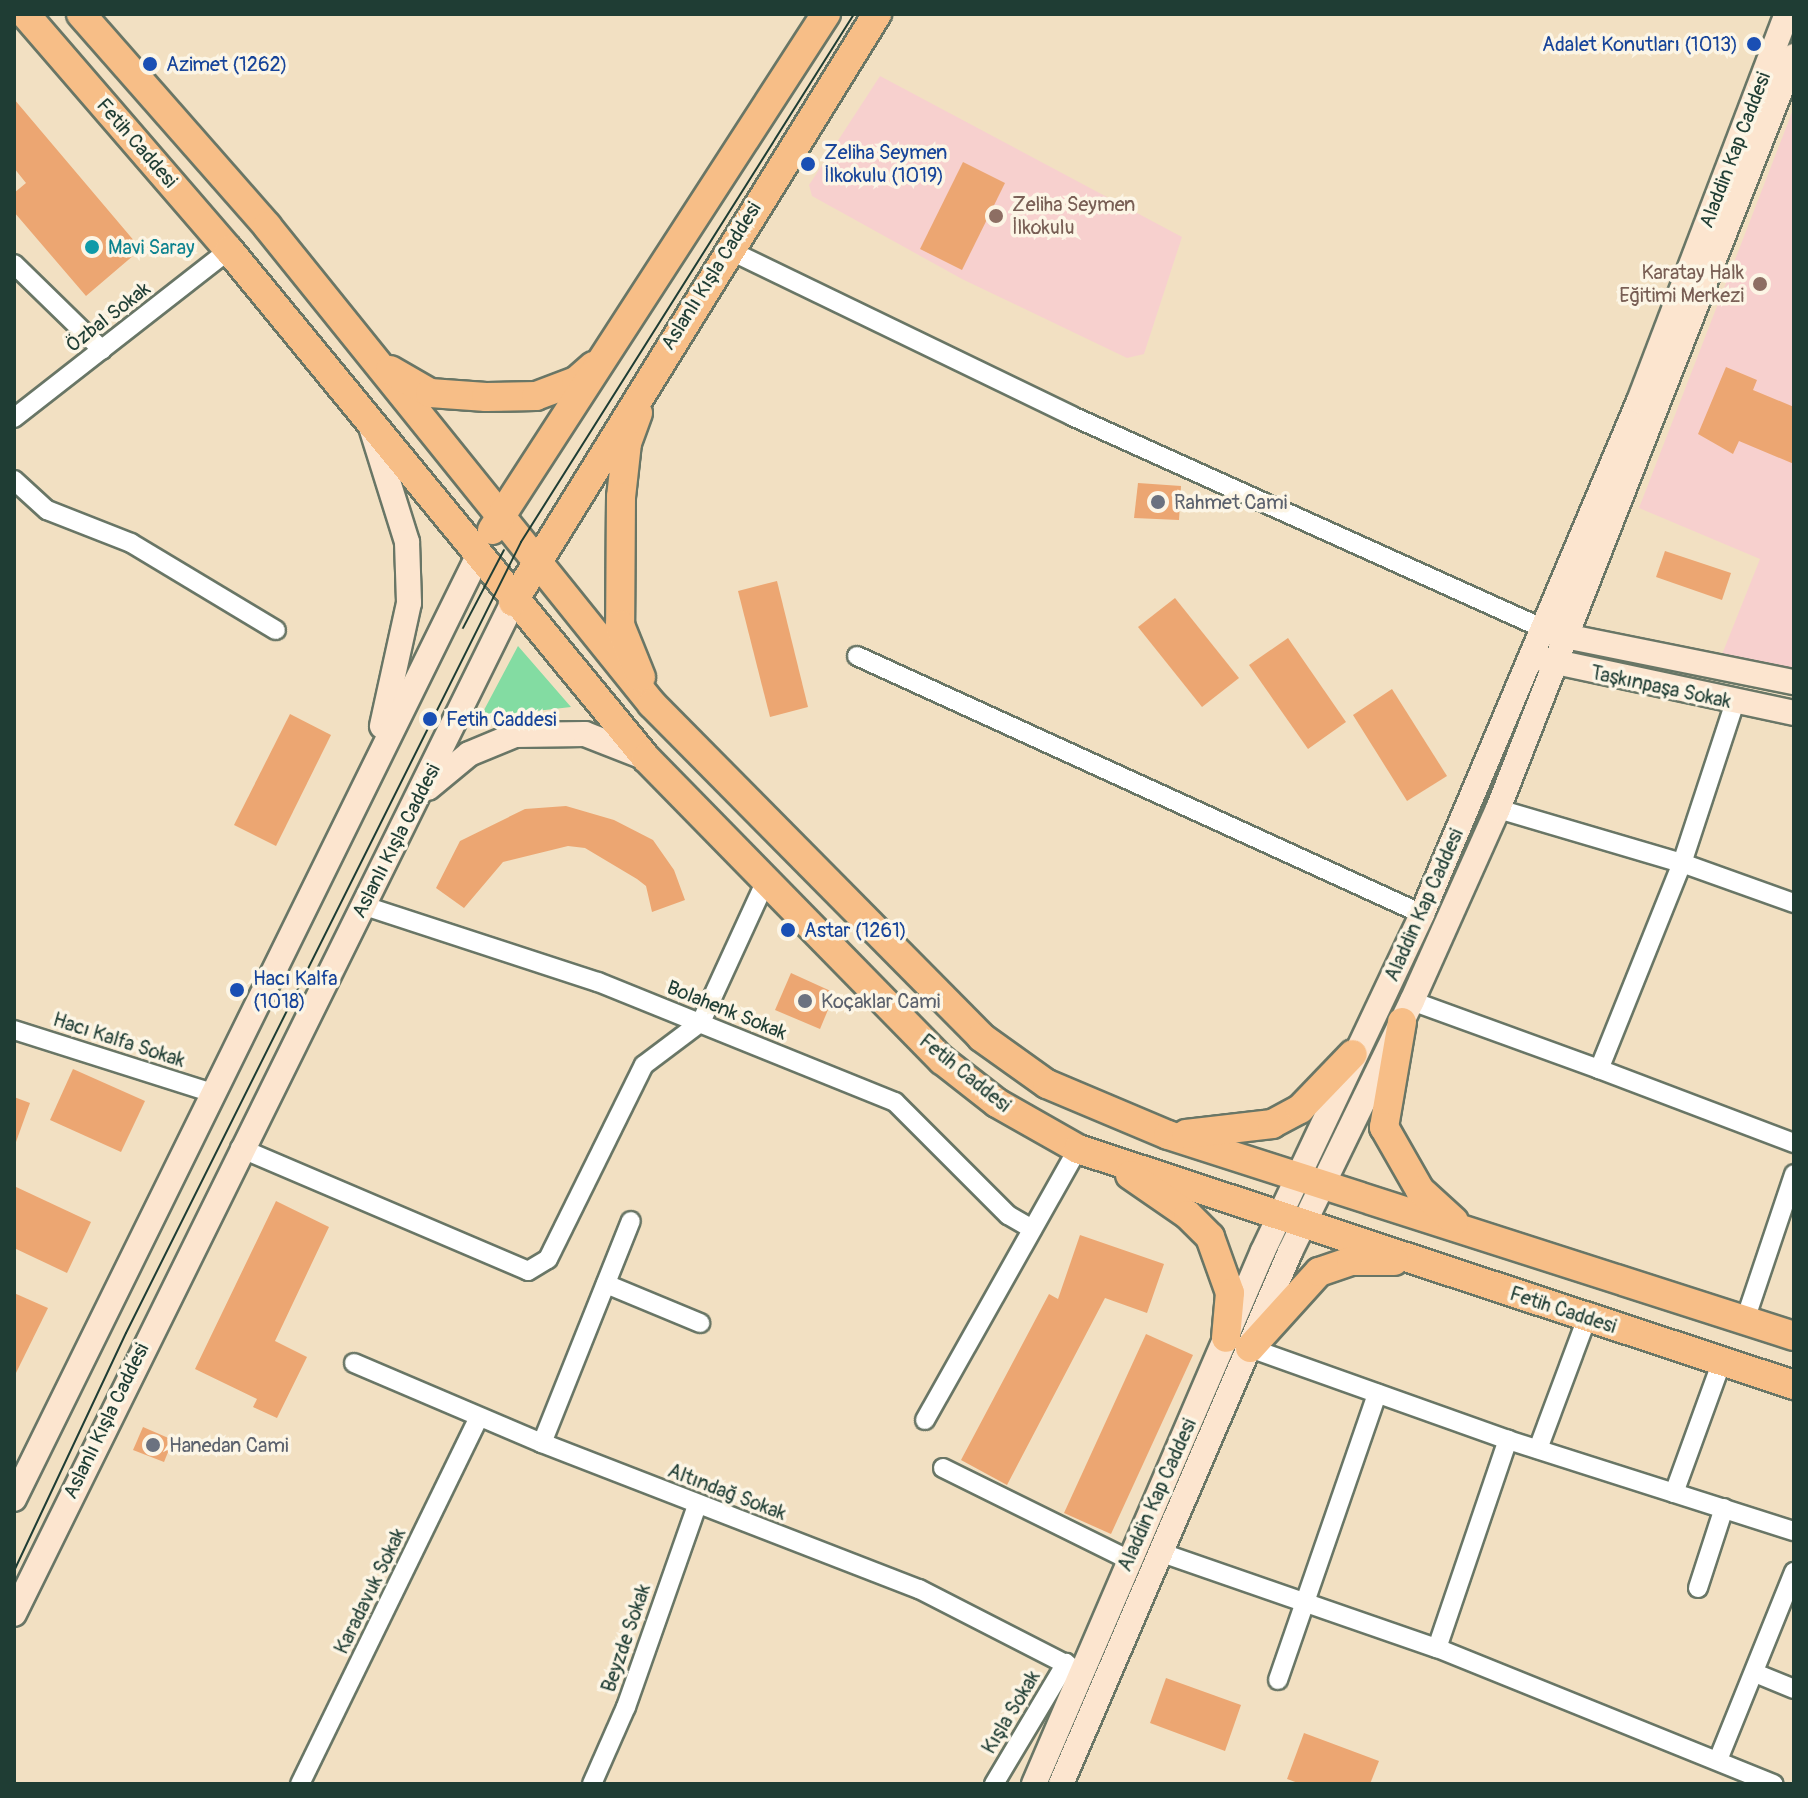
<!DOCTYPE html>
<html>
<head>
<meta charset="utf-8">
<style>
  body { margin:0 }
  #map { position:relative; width:1808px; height:1798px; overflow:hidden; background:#f2e0c2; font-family:Pangolin,sans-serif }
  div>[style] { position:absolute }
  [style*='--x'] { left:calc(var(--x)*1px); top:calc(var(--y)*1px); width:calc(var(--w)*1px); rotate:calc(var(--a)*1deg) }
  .built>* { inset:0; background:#f7d0ce }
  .green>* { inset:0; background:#83dca2 }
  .building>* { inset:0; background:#eca672 }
  .roads { filter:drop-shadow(2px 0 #697666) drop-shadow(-2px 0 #697666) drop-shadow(0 2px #697666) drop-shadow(0 -2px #697666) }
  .street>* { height:18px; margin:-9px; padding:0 9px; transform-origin:9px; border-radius:9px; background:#fff }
  .secondary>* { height:24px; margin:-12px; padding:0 12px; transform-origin:12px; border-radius:12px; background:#fce5cf }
  .primary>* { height:28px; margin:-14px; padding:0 14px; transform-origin:14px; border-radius:14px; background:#f7be87 }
  .tram>* { height:2px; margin:-1px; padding:0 1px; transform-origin:1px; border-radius:1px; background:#1f3d34 }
  .dots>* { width:22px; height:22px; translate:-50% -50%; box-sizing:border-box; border:4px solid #fcf5e5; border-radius:50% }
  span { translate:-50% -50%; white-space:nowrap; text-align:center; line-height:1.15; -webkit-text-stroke:7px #fcf5e5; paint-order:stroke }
  .transit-label { font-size:20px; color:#164399 }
  .right { translate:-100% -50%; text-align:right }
  .left { translate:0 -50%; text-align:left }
  .street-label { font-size:20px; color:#1f3d34 }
  .education-label { font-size:20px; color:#785e54 }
  .culture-label { font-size:20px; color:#0d838f }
  .worship-label { font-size:20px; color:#5b616d }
  .frame { position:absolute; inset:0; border:16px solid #1f3d34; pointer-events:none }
</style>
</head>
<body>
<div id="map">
  <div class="built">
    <i style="clip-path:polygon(880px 76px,1182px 237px,1144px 354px,1127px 358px,962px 279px,812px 196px,809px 185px)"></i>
    <i style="clip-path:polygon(1794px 107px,1794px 670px,1721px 657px,1760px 559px,1639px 508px)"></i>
  </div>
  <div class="green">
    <i style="clip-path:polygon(518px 646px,571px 707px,510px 714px,475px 727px)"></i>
  </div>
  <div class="building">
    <i style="clip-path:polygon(14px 99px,141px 249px,86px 296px,14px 212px,14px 193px,26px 183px,14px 168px)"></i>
    <i style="clip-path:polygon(963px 162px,1005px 183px,962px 270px,920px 249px)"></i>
    <i style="clip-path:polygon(1726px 367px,1757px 380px,1753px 390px,1794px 407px,1794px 464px,1739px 441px,1733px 454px,1698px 434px)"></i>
    <i style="clip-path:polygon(1138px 483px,1181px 486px,1179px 520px,1134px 518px)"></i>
    <i style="clip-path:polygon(1665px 551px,1731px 573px,1722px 600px,1656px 577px)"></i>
    <i style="clip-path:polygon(777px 581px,808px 707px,770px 717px,738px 591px)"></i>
    <i style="clip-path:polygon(1175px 598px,1239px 678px,1202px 707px,1138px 627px)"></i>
    <i style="clip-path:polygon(1288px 638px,1346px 722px,1308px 749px,1249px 665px)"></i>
    <i style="clip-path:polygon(1392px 689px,1447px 776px,1407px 801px,1353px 715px)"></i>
    <i style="clip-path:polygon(290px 714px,331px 735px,276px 846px,234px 825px)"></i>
    <i style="clip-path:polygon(566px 806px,614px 820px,653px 840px,674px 870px,685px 900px,652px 912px,646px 886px,637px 879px,585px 848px,568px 846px,503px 862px,464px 908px,436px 888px,460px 841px,525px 809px)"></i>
    <i style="clip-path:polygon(791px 973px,835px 993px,820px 1029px,775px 1010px)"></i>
    <i style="clip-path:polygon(73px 1069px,145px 1101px,121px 1152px,50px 1120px)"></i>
    <i style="clip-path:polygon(14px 1097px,30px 1103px,16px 1142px,14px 1142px)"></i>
    <i style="clip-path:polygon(14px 1186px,91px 1222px,67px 1273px,14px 1248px)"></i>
    <i style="clip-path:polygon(276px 1201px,329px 1227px,275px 1341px,307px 1357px,277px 1418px,253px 1407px,257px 1399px,195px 1369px)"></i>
    <i style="clip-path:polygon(1080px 1235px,1164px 1264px,1147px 1313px,1105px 1298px,1007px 1485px,961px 1460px,1049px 1294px,1058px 1299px)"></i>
    <i style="clip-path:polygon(14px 1293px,48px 1308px,14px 1377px)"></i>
    <i style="clip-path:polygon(1146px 1334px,1193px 1355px,1111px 1534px,1064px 1513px)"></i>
    <i style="clip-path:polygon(143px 1427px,173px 1440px,164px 1462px,133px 1450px)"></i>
    <i style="clip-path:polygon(1166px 1678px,1241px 1705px,1225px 1751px,1150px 1723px)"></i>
    <i style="clip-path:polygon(1304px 1733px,1379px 1761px,1370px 1784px,1301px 1784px,1287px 1779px)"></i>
  </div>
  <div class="roads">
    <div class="street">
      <i style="--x:727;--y:249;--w:383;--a:25.8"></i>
      <i style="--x:1072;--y:416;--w:516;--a:24.28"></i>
      <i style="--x:14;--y:264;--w:123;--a:44.3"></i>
      <i style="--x:14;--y:418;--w:273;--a:-38"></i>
      <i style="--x:14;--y:480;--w:45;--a:42.3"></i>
      <i style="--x:47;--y:510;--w:90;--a:21.4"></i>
      <i style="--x:131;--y:543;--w:169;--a:31"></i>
      <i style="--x:857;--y:656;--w:621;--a:24.54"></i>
      <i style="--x:1735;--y:702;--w:169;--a:108.2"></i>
      <i style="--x:1682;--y:863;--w:222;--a:111.9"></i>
      <i style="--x:1599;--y:1069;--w:209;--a:20.8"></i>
      <i style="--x:1498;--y:809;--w:192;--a:16.4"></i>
      <i style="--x:1682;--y:863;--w:119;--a:19.7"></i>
      <i style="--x:362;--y:905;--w:248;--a:18.1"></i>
      <i style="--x:598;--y:982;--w:320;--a:22"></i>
      <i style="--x:895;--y:1102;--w:160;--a:45"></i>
      <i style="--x:1008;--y:1215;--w:28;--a:30"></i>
      <i style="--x:1412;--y:1001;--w:199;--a:20"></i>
      <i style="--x:14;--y:1030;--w:206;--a:17.6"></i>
      <i style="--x:240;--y:1148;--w:313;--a:23.1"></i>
      <i style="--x:528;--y:1271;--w:23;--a:-31"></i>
      <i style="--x:548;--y:1259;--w:216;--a:-63.7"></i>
      <i style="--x:644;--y:1065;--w:71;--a:-37"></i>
      <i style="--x:701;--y:1022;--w:153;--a:-65.3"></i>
      <i style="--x:606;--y:1284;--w:102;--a:22.5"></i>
      <i style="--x:1745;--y:1320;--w:154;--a:-71.4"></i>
      <i style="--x:1250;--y:1348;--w:274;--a:19.6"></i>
      <i style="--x:1508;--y:1440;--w:300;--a:17.7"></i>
      <i style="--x:354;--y:1363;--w:204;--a:23.1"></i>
      <i style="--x:542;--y:1443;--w:404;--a:21.2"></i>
      <i style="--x:919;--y:1589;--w:182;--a:27.1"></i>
      <i style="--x:925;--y:1420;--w:311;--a:-60.6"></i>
      <i style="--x:542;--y:1443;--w:239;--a:-68.2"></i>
      <i style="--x:1538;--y:1449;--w:140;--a:-69.5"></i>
      <i style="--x:943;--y:1468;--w:208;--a:26.3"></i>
      <i style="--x:1674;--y:1493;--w:140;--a:-70"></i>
      <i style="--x:1162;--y:1553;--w:291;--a:19.1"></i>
      <i style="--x:1437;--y:1648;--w:363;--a:22"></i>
      <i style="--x:1698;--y:1588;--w:84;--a:-72"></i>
      <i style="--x:1437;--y:1648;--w:220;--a:-71.2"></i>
      <i style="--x:1755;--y:1673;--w:42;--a:22.3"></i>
      <i style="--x:1278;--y:1680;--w:303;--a:-70.9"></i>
      <i style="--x:1718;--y:1760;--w:203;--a:-68"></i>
      <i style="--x:300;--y:1784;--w:408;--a:-64"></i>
      <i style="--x:592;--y:1784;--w:84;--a:-66.2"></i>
      <i style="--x:626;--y:1707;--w:214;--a:-70.6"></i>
      <i style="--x:994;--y:1784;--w:141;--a:-59.2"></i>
    </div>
    <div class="secondary">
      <i style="--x:371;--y:427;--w:121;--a:72.6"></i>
      <i style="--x:407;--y:542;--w:61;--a:88.1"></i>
      <i style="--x:409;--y:603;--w:126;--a:102.4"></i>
      <i style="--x:1555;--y:634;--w:244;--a:11.4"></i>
      <i style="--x:1542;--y:659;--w:258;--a:12.1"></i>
      <i style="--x:428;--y:788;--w:53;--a:-39.7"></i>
      <i style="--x:469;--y:754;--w:50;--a:-22.4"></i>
      <i style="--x:515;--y:735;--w:70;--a:-0.8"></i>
      <i style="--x:585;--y:734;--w:66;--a:21.5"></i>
      <i style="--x:14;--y:1499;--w:1053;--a:-63.8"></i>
      <i style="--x:14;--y:1614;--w:1128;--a:-63.75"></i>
      <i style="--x:1034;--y:1784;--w:580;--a:-66.75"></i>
      <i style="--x:1263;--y:1251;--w:373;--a:-64.7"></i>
      <i style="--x:1422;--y:914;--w:557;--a:-67.07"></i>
      <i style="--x:1639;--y:401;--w:414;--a:-69.1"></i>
      <i style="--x:1061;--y:1784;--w:579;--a:-66.71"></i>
      <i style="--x:1290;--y:1252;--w:279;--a:-64.1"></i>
      <i style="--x:1412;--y:1001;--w:210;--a:-65.9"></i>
      <i style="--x:1498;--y:809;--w:809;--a:-68.54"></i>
    </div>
    <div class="primary">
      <i style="--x:25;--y:14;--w:312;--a:49.2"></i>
      <i style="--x:229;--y:250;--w:657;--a:50.62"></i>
      <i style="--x:646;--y:758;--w:423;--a:45.6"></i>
      <i style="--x:942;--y:1060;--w:70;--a:38"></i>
      <i style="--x:997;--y:1103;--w:93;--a:29.6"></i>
      <i style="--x:1078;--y:1149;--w:754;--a:18.24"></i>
      <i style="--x:81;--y:14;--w:282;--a:48.7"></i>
      <i style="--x:267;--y:226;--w:614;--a:51.15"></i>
      <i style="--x:652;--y:704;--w:468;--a:45.3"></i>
      <i style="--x:981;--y:1037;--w:81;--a:35.5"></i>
      <i style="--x:1047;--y:1084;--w:131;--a:22.9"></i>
      <i style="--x:1168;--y:1135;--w:657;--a:17.8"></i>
      <i style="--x:390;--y:370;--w:46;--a:29.9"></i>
      <i style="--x:430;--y:393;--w:56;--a:4.1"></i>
      <i style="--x:486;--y:397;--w:50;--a:-1.1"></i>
      <i style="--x:536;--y:396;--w:43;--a:-20.6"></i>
      <i style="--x:576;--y:381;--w:23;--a:-41"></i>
      <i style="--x:638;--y:413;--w:32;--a:110"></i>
      <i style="--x:627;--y:443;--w:54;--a:96.3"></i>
      <i style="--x:621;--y:497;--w:128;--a:90.4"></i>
      <i style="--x:620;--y:625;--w:56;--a:68"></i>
      <i style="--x:492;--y:530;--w:615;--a:-57.09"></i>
      <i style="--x:513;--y:602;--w:692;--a:-58.24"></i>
      <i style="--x:1402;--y:1022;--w:107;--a:99.7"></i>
      <i style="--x:1384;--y:1127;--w:73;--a:60.3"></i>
      <i style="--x:1420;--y:1190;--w:46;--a:42.4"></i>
      <i style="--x:1186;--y:1134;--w:87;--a:-6.6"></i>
      <i style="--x:1272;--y:1124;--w:32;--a:-28"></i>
      <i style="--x:1300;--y:1109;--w:76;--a:-46.1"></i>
      <i style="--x:1130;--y:1175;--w:70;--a:34.6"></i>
      <i style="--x:1188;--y:1215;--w:31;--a:45"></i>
      <i style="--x:1210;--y:1237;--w:59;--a:70.3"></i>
      <i style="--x:1230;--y:1293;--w:45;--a:95.1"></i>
      <i style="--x:1250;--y:1348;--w:103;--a:-47.8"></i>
      <i style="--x:1319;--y:1272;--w:34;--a:-19"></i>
      <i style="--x:1351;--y:1261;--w:43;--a:0"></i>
    </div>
  </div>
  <div class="tram">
    <i style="--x:463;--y:628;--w:88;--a:-62.3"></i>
    <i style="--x:14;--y:1571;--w:263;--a:-64.8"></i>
    <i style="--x:126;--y:1333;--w:884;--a:-63.46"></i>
    <i style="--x:521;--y:542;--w:624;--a:-57.76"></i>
  </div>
  <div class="dots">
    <i style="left:1754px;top:44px;background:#1a4fb4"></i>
    <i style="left:150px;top:64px;background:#1a4fb4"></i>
    <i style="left:808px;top:164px;background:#1a4fb4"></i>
    <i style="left:996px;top:216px;background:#8d6e63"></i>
    <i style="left:92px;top:247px;background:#0f9aa8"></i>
    <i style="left:1760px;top:284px;background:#8d6e63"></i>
    <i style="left:1158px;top:502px;background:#6b7280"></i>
    <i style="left:430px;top:719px;background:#1a4fb4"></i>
    <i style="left:788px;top:930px;background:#1a4fb4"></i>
    <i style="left:237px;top:990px;background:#1a4fb4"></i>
    <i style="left:805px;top:1001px;background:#6b7280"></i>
    <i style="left:153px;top:1445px;background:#6b7280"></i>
  </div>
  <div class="transit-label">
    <span class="right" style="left:1738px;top:44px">Adalet Konutları (1013)</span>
    <span class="left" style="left:166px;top:64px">Azimet (1262)</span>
    <span class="left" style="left:824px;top:164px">Zeliha Seymen<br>İlkokulu (1019)</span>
    <span class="left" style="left:446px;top:719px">Fetih Caddesi</span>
    <span class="left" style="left:804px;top:930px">Astar (1261)</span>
    <span class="left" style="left:253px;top:990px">Hacı Kalfa<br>(1018)</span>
  </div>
  <div class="street-label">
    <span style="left:137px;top:143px;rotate:49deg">Fetih Caddesi</span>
    <span style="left:1735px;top:150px;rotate:-69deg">Aladdin Kap Caddesi</span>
    <span style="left:711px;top:276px;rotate:-58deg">Aslanlı Kışla Caddesi</span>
    <span style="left:108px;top:317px;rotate:-38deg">Özbal Sokak</span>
    <span style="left:1661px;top:687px;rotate:12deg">Taşkınpaşa Sokak</span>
    <span style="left:396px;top:841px;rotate:-63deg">Aslanlı Kışla Caddesi</span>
    <span style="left:1424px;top:905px;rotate:-66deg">Aladdin Kap Caddesi</span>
    <span style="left:727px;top:1010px;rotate:22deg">Bolahenk Sokak</span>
    <span style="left:119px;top:1040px;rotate:18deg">Hacı Kalfa Sokak</span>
    <span style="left:965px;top:1073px;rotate:39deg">Fetih Caddesi</span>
    <span style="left:1563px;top:1310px;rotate:18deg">Fetih Caddesi</span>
    <span style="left:106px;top:1421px;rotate:-64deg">Aslanlı Kışla Caddesi</span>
    <span style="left:727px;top:1492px;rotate:21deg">Altındağ Sokak</span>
    <span style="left:1157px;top:1495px;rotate:-66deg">Aladdin Kap Caddesi</span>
    <span style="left:370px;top:1591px;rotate:-64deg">Karadavuk Sokak</span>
    <span style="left:626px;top:1638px;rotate:-71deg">Beyzde Sokak</span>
    <span style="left:1011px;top:1712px;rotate:-59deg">Kışla Sokak</span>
  </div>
  <div class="education-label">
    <span class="left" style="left:1012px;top:216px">Zeliha Seymen<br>İlkokulu</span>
    <span class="right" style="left:1744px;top:284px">Karatay Halk<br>Eğitimi Merkezi</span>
  </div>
  <div class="culture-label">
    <span class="left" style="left:108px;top:247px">Mavi Saray</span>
  </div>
  <div class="worship-label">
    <span class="left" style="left:1174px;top:502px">Rahmet Cami</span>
    <span class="left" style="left:821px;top:1001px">Koçaklar Cami</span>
    <span class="left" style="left:169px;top:1445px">Hanedan Cami</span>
  </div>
  <div class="frame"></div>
</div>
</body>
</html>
